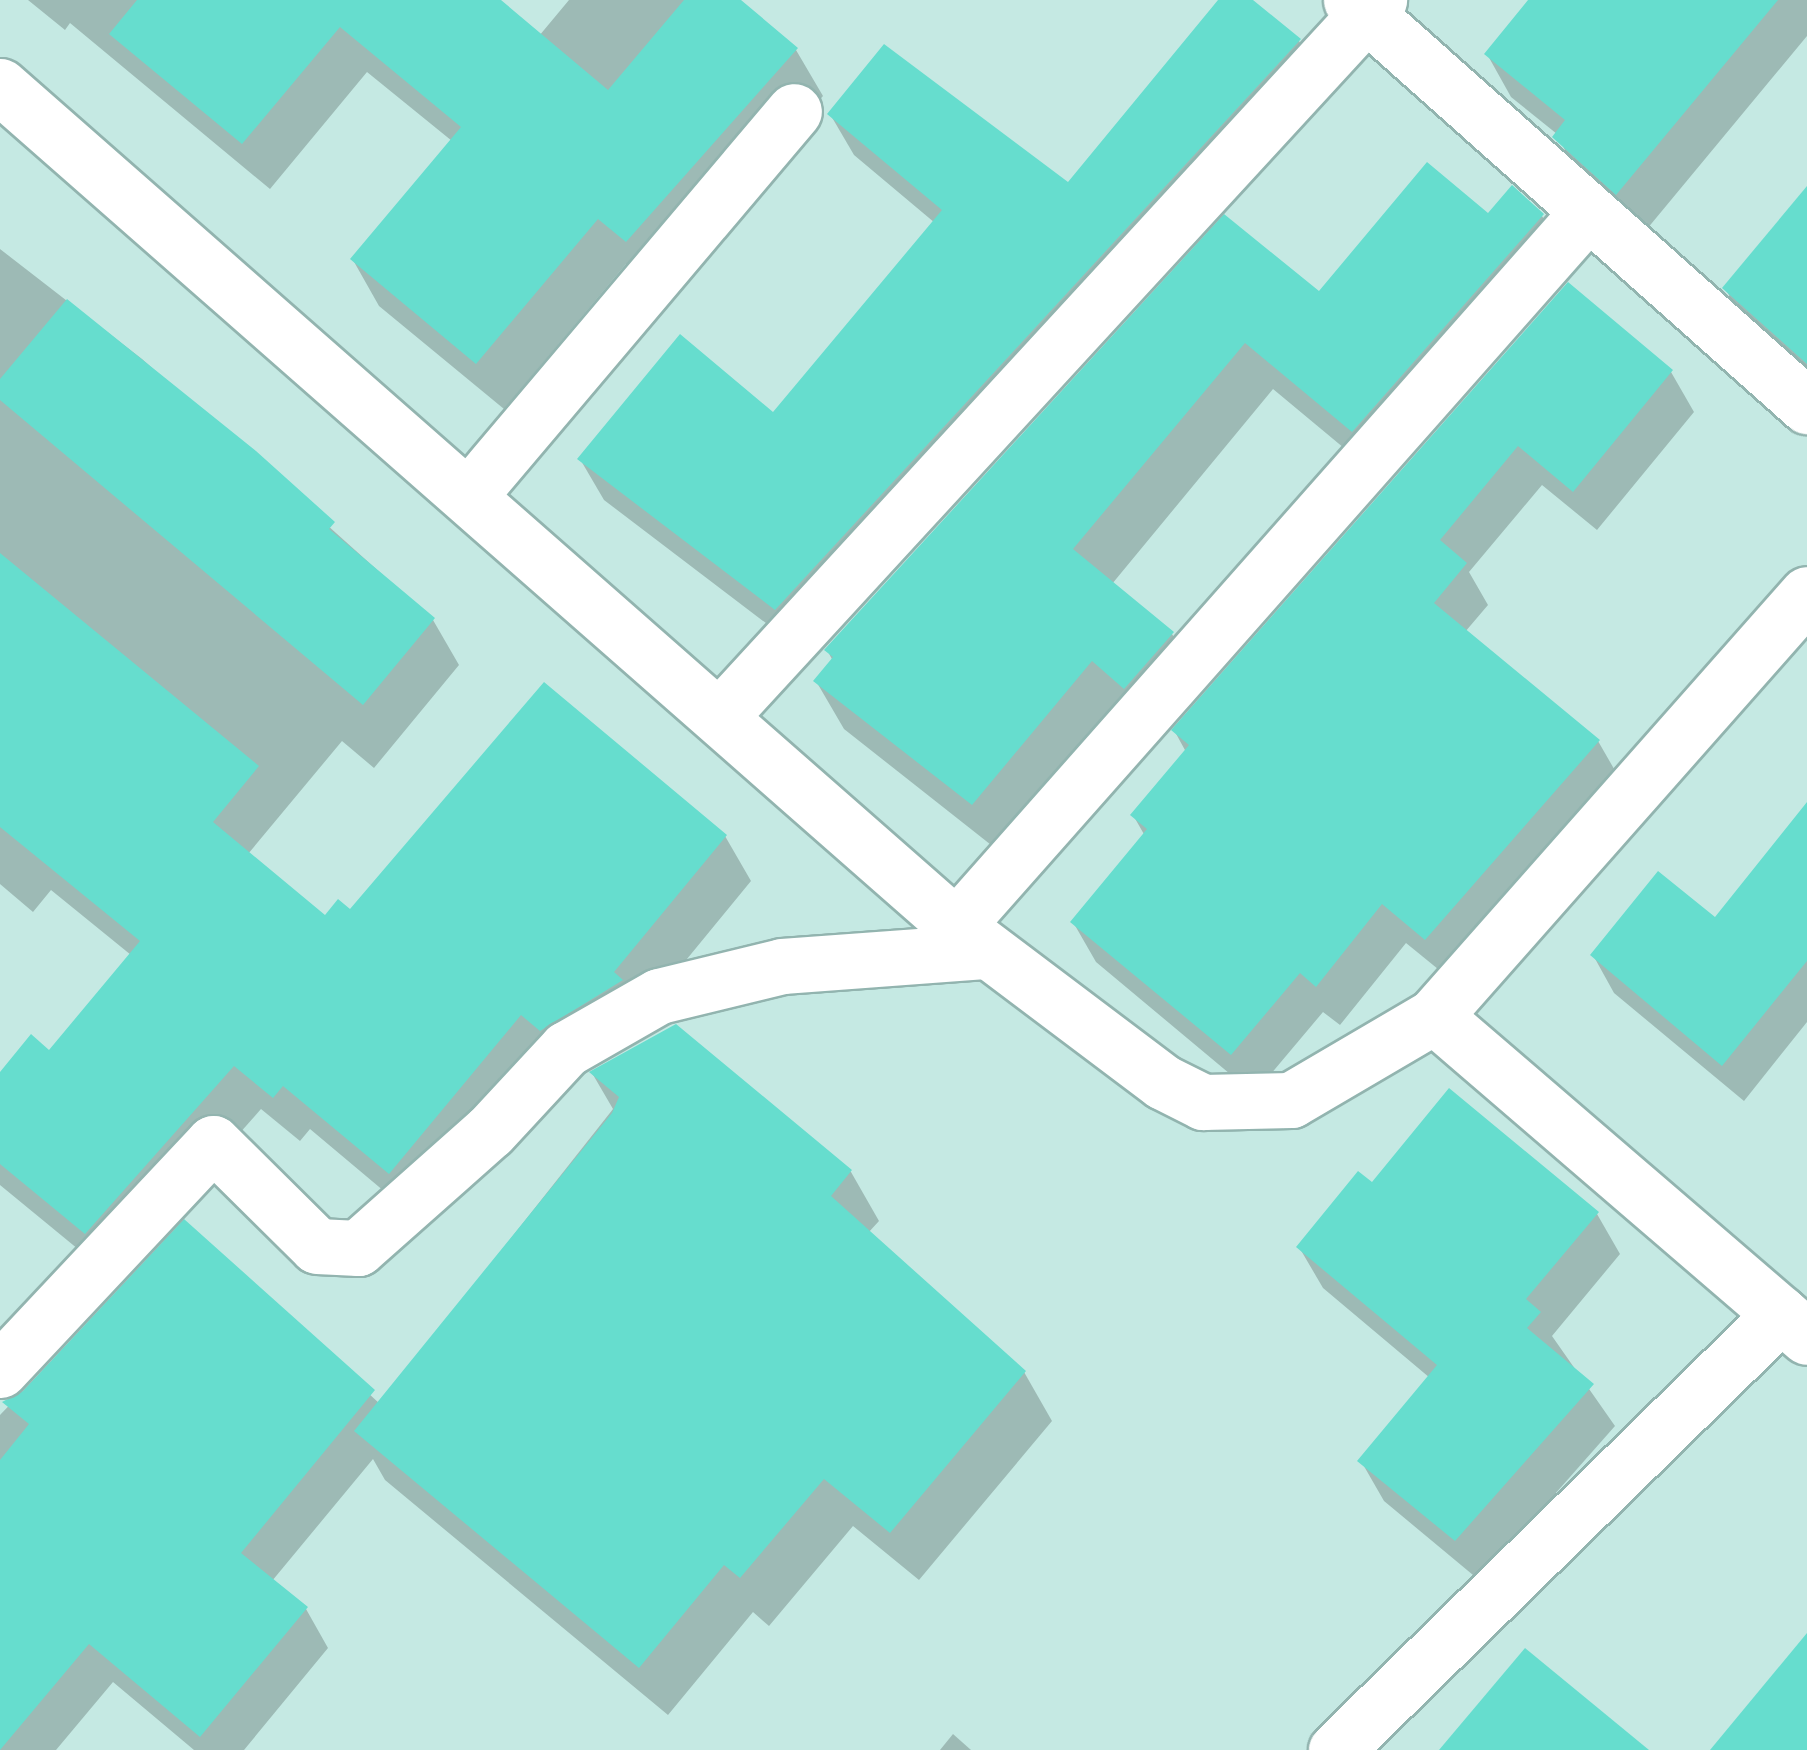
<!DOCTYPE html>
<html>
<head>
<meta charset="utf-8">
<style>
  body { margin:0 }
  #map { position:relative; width:1807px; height:1750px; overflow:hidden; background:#c5e9e3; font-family:Roboto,sans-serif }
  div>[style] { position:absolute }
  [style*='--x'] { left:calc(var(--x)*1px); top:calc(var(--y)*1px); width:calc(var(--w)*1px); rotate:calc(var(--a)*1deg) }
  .shadow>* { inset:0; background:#0003 }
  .building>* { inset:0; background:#66ddce }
  .roads { filter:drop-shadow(2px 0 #92b4af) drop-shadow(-2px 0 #92b4af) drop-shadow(0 2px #92b4af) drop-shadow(0 -2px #92b4af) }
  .minor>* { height:55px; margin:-27.5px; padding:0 27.5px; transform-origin:27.5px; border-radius:27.5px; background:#fff }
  span { translate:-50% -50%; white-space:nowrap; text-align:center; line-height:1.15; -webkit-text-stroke:10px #d2f6f0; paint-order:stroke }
</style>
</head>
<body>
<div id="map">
  <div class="shadow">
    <i style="clip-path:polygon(28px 0,497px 0,539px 36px,569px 0,737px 0,796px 50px,823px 96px,653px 286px,626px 264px,504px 409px,379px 306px,353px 260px,452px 141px,367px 72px,270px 189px,70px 23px,65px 30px)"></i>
    <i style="clip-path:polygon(1221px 0,1249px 0,1299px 41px,1322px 82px,800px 649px,604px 500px,580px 459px,773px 415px,935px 223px,854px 155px,830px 114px,1068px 186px)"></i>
    <i style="clip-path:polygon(1531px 0,1807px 0,1807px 36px,1642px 235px,1579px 179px,1557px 134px,1511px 97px,1487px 54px)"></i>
    <i style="clip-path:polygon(1807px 190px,1807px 383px,1749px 331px,1725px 288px)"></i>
    <i style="clip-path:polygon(1542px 216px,1570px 263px,1380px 478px,1273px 389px,1112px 584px,1172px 634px,1200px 682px,1000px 852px,844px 729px,816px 681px,833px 661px,827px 650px,1225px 218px,1319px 295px)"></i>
    <i style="clip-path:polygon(0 249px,142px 359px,433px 620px,459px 665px,374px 768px,342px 741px,248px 854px,325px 919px,725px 836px,751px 881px,641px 1015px,416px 1218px,310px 1129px,300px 1141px,261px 1109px,112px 1277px,0 1185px,0 1076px,50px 1053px,131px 955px,51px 890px,33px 912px,0 884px)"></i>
    <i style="clip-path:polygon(1568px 285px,1671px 372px,1694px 412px,1597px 530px,1542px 485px,1469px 572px,1488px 605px,1465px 632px,1598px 741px,1621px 781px,1449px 978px,1406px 943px,1340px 1025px,1323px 1012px,1254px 1094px,1096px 962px,1073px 922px,1145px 836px,1133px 815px,1186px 752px,1174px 730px)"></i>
    <i style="clip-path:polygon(1807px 814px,1807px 1022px,1744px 1101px,1614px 993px,1593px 955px,1715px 921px)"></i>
    <i style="clip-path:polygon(676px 1027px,851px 1172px,879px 1221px,868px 1233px,1024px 1372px,1052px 1421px,919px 1580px,853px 1526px,769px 1626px,753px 1612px,668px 1715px,385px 1480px,373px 1459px,272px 1581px,306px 1609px,328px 1648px,244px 1750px,194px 1750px,113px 1682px,56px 1750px,0 1750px,0 1415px,184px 1223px,380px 1404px,613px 1109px,592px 1073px)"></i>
    <i style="clip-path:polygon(1372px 1186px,1597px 1214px,1620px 1254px,1552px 1336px,1615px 1426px,1479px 1580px,1384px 1501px,1361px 1461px,1430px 1378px,1323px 1288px,1299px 1247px)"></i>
    <i style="clip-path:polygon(953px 1734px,971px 1750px,940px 1750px)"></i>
  </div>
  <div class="building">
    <i style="clip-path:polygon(137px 0,501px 0,608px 90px,684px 0,741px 0,798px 48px,626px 242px,598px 219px,476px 364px,350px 259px,461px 127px,340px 27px,242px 144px,109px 34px)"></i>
    <i style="clip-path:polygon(1218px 0,1253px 0,1301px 39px,775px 610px,577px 459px,680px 334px,773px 412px,942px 210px,827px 114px,884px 44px,1068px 182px)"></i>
    <i style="clip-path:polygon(1528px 0,1778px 0,1616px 195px,1552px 137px,1565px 120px,1484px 54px)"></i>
    <i style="clip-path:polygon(1427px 162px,1488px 213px,1512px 185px,1544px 214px,1352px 432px,1245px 343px,1073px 549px,1174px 632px,1124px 689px,1092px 661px,972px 805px,813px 681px,833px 657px,824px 650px,1224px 214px,1319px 291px)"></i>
    <i style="clip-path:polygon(1807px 186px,1807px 364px,1722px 288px)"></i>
    <i style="clip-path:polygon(1568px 282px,1673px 370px,1573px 492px,1518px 446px,1440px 540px,1467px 563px,1434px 603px,1600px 740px,1425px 940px,1382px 904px,1316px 987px,1300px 973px,1231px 1055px,1070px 922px,1147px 829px,1130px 815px,1189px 745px,1171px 730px)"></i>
    <i style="clip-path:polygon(67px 299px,256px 451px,335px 522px,329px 529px,435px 618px,363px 705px,0 400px,0 379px)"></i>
    <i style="clip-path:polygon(0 553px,259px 766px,213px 822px,325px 915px,338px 899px,350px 909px,544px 682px,727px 835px,614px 972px,623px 980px,540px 1031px,521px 1015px,389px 1174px,283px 1086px,273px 1098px,234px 1066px,85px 1234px,0 1164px,0 1072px,31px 1034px,49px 1050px,140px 941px,0 827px)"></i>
    <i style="clip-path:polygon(1807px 802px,1807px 961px,1722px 1066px,1590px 955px,1658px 871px,1715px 917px)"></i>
    <i style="clip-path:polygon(676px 1024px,852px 1170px,831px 1196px,1026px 1371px,890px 1533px,824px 1479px,740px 1578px,724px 1565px,639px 1668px,354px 1431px,612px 1113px,619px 1097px,589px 1072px)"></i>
    <i style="clip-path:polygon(1449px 1088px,1599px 1212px,1526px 1299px,1541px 1312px,1527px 1328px,1594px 1384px,1455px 1541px,1357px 1461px,1437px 1365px,1296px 1247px,1358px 1171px,1372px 1182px)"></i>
    <i style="clip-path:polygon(184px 1219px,375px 1390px,241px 1553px,308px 1607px,200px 1737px,89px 1644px,0 1750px,0 1460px,29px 1424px,2px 1402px,23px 1391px)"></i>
    <i style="clip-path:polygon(1807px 1633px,1807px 1750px,1710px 1750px)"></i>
    <i style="clip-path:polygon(1525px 1648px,1649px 1750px,1439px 1750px)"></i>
  </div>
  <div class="roads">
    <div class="minor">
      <i style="--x:1351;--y:0;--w:611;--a:41.68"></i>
      <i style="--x:0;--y:86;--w:1273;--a:41.3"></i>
      <i style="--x:956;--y:926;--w:259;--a:37"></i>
      <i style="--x:1163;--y:1082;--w:45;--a:26.6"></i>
      <i style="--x:1203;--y:1102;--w:88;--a:-1.3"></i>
      <i style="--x:1291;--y:1100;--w:166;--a:-30.4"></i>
      <i style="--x:1434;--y:1016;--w:563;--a:-48.53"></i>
      <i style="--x:471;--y:493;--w:500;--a:-49.78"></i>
      <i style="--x:721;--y:715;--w:972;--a:-47.38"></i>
      <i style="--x:956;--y:926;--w:954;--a:-48.49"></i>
      <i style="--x:1434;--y:1016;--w:492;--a:40.7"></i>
      <i style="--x:0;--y:1370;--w:311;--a:-46.8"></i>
      <i style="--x:213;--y:1143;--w:146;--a:44.7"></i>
      <i style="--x:317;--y:1246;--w:41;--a:2.8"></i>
      <i style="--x:358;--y:1248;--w:176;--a:-41.6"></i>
      <i style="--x:490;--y:1131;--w:112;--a:-47.2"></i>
      <i style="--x:566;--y:1049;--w:107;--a:-29.7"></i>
      <i style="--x:659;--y:996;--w:127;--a:-13.7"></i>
      <i style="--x:782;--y:966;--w:206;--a:-4.2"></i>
      <i style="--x:1336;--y:1750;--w:623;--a:-44.41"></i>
    </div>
  </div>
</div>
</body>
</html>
